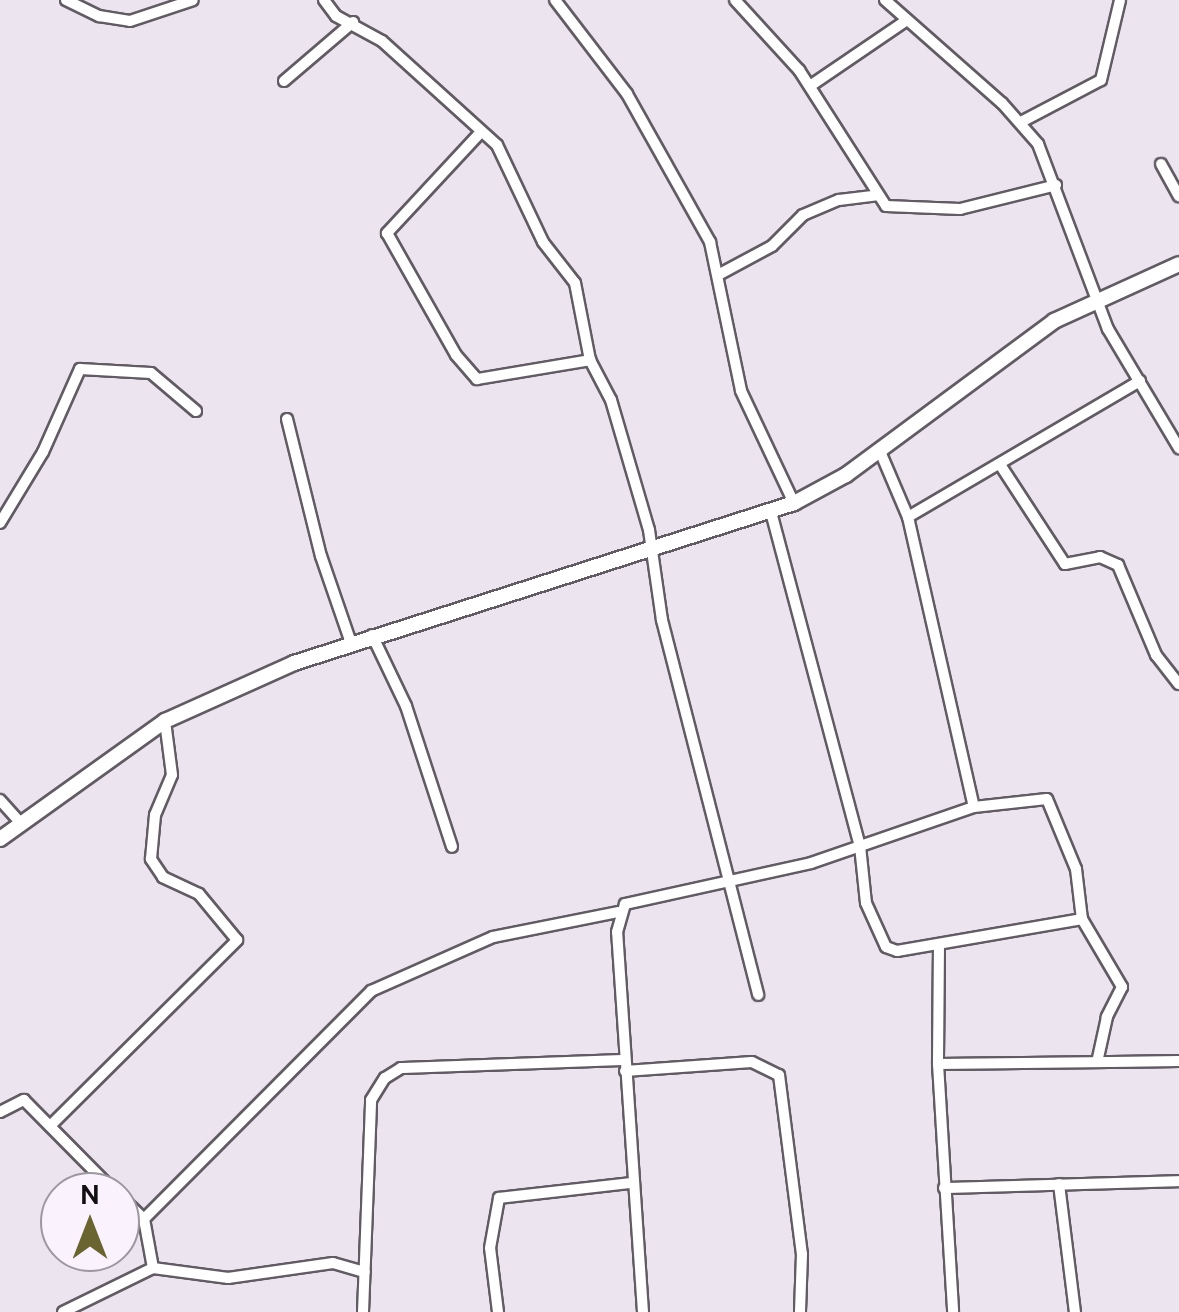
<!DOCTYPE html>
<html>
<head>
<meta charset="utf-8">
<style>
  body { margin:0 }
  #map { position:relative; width:1179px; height:1312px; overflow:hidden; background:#ece5ef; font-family:Cabin,sans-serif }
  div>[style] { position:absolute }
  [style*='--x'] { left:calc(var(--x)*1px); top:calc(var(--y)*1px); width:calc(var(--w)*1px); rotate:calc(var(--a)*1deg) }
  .roads { filter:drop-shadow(2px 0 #625b64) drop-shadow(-2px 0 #625b64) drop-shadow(0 2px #625b64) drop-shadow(0 -2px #625b64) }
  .street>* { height:10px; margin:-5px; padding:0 5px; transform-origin:5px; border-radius:5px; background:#fff }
  .secondary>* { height:14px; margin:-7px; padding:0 7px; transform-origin:7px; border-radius:7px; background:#fff }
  span { translate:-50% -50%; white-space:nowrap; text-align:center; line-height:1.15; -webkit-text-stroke:8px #faf2fd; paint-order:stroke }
  .north { position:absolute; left:40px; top:1172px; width:100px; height:100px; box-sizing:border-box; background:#faf2fd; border:2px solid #9d979f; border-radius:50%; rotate:0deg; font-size:28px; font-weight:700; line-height:40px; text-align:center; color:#110f12 }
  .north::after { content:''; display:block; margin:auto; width:35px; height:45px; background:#6a6430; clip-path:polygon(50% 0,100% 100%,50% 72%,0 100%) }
</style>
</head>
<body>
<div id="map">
  <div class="roads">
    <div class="street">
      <i style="--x:66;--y:0;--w:37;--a:26"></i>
      <i style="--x:99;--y:16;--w:31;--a:9"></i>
      <i style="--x:130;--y:21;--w:66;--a:-18.4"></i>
      <i style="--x:324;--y:0;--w:20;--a:53"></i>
      <i style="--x:336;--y:16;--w:52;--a:28.5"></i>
      <i style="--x:382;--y:41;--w:155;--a:42.1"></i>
      <i style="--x:497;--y:145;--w:107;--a:64.6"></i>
      <i style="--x:543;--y:242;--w:52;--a:52"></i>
      <i style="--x:575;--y:283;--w:78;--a:79"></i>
      <i style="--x:590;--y:360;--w:45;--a:62.3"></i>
      <i style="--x:611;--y:400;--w:135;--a:73.7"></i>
      <i style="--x:649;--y:530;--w:91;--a:81.8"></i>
      <i style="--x:662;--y:620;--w:387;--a:75.6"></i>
      <i style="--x:555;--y:0;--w:118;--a:52.5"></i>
      <i style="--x:627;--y:94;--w:170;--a:60.7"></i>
      <i style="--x:710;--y:242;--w:152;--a:78.2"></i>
      <i style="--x:741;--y:391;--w:124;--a:64.7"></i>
      <i style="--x:735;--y:0;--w:95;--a:47.6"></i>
      <i style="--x:799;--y:70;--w:161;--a:57.4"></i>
      <i style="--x:886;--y:206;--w:74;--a:2.3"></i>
      <i style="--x:960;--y:209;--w:99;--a:-14"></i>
      <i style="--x:885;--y:0;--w:156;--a:41.4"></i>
      <i style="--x:1002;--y:103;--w:55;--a:48.7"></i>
      <i style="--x:1038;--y:144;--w:198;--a:69.3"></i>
      <i style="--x:1108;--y:329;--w:139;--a:59.2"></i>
      <i style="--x:284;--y:81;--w:91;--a:-40.5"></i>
      <i style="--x:810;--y:86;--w:117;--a:-34.2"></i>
      <i style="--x:1021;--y:122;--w:90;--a:-27.7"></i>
      <i style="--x:1101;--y:80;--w:82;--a:-76.6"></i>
      <i style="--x:480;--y:133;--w:137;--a:132.9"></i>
      <i style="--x:387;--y:233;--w:140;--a:60.5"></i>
      <i style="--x:456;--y:355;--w:32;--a:49"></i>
      <i style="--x:477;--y:379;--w:115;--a:-9.5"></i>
      <i style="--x:1161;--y:164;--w:37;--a:61"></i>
      <i style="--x:718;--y:275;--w:61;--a:-28.2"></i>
      <i style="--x:772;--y:246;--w:44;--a:-45"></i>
      <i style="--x:803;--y:215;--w:39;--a:-23"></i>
      <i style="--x:839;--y:200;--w:38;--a:-7"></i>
      <i style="--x:287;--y:419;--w:141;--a:76.1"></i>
      <i style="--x:321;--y:556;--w:92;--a:71"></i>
      <i style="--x:879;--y:449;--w:74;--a:66.9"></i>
      <i style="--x:908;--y:517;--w:297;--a:77.2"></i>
      <i style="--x:1001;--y:466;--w:117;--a:56.9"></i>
      <i style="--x:1065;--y:564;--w:36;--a:-11"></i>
      <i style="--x:1100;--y:557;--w:20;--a:24"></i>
      <i style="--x:1118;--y:565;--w:98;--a:67.1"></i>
      <i style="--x:1156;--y:655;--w:37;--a:52"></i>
      <i style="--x:771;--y:512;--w:346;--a:75.1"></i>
      <i style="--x:860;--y:846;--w:57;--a:84"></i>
      <i style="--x:866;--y:903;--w:48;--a:65.6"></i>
      <i style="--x:886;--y:947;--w:12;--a:20"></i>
      <i style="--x:897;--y:951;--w:188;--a:-9.8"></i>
      <i style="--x:908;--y:517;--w:269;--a:-30.4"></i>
      <i style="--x:0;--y:523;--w:83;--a:-58.8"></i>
      <i style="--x:43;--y:452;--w:91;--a:-66"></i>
      <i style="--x:80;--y:369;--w:71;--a:3.2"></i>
      <i style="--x:151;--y:373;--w:59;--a:40.2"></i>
      <i style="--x:372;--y:635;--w:79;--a:64.4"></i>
      <i style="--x:406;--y:706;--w:148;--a:71.9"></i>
      <i style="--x:0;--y:800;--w:30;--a:48"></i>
      <i style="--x:939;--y:945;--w:119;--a:90.5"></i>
      <i style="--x:938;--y:1064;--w:248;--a:86.5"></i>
      <i style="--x:938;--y:1064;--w:241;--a:-0.7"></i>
      <i style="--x:625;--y:1071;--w:127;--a:-4.1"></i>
      <i style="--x:752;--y:1062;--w:30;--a:26"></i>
      <i style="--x:779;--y:1075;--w:180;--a:82.7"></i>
      <i style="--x:802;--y:1254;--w:58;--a:92"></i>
      <i style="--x:0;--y:1112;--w:27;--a:-27"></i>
      <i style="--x:24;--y:1100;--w:129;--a:45.3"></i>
      <i style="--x:50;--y:1126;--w:264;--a:-44.8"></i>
      <i style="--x:237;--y:940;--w:60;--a:-129.6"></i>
      <i style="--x:199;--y:894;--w:40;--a:-155"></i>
      <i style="--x:163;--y:877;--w:22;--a:-124"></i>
      <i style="--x:151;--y:859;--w:44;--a:-84.8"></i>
      <i style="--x:155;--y:815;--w:43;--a:-67"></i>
      <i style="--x:172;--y:775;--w:54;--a:-97.4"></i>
      <i style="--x:1059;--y:1184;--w:129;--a:82.9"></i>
      <i style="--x:944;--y:1188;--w:235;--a:-1.7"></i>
      <i style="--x:120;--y:1196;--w:33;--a:44"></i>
      <i style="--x:144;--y:1219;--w:50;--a:79.6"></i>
      <i style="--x:144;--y:1219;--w:322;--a:-45.1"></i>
      <i style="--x:371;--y:991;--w:133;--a:-23.9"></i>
      <i style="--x:493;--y:937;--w:127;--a:-11.3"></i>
      <i style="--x:63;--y:1312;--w:100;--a:-26.1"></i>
      <i style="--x:153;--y:1268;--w:76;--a:7.6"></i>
      <i style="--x:228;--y:1278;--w:106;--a:-8.1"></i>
      <i style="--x:333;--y:1263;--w:33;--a:16"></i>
      <i style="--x:363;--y:1312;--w:212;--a:-87.8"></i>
      <i style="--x:371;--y:1100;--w:26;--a:-58"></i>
      <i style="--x:385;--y:1078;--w:19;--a:-32"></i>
      <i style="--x:401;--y:1068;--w:223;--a:-2.1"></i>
      <i style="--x:498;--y:1312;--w:64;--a:-97.1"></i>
      <i style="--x:490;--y:1248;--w:51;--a:-79.8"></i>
      <i style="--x:499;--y:1198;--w:133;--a:-6.5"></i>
      <i style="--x:643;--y:1312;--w:381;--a:-93.9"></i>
      <i style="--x:617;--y:932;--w:29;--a:-74"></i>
      <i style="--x:625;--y:904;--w:190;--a:-12.4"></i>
      <i style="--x:811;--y:863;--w:172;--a:-19"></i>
      <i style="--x:974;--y:807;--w:73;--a:-6.3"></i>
      <i style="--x:1047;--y:799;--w:76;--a:67.5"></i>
      <i style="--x:1076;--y:869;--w:50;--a:83.2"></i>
      <i style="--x:1082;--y:919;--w:79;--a:59.5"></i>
      <i style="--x:1122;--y:987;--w:34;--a:117"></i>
      <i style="--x:1107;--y:1017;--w:42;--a:102.4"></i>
    </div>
    <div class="secondary">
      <i style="--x:0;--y:839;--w:203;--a:-35.6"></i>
      <i style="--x:165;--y:721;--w:141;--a:-24.2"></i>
      <i style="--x:294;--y:663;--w:525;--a:-17.74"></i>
      <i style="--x:794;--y:503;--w:59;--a:-28.3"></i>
      <i style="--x:846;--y:475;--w:259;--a:-36.5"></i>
      <i style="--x:1054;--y:321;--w:137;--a:-24.5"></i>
    </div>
  </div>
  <div class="north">N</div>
</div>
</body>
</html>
